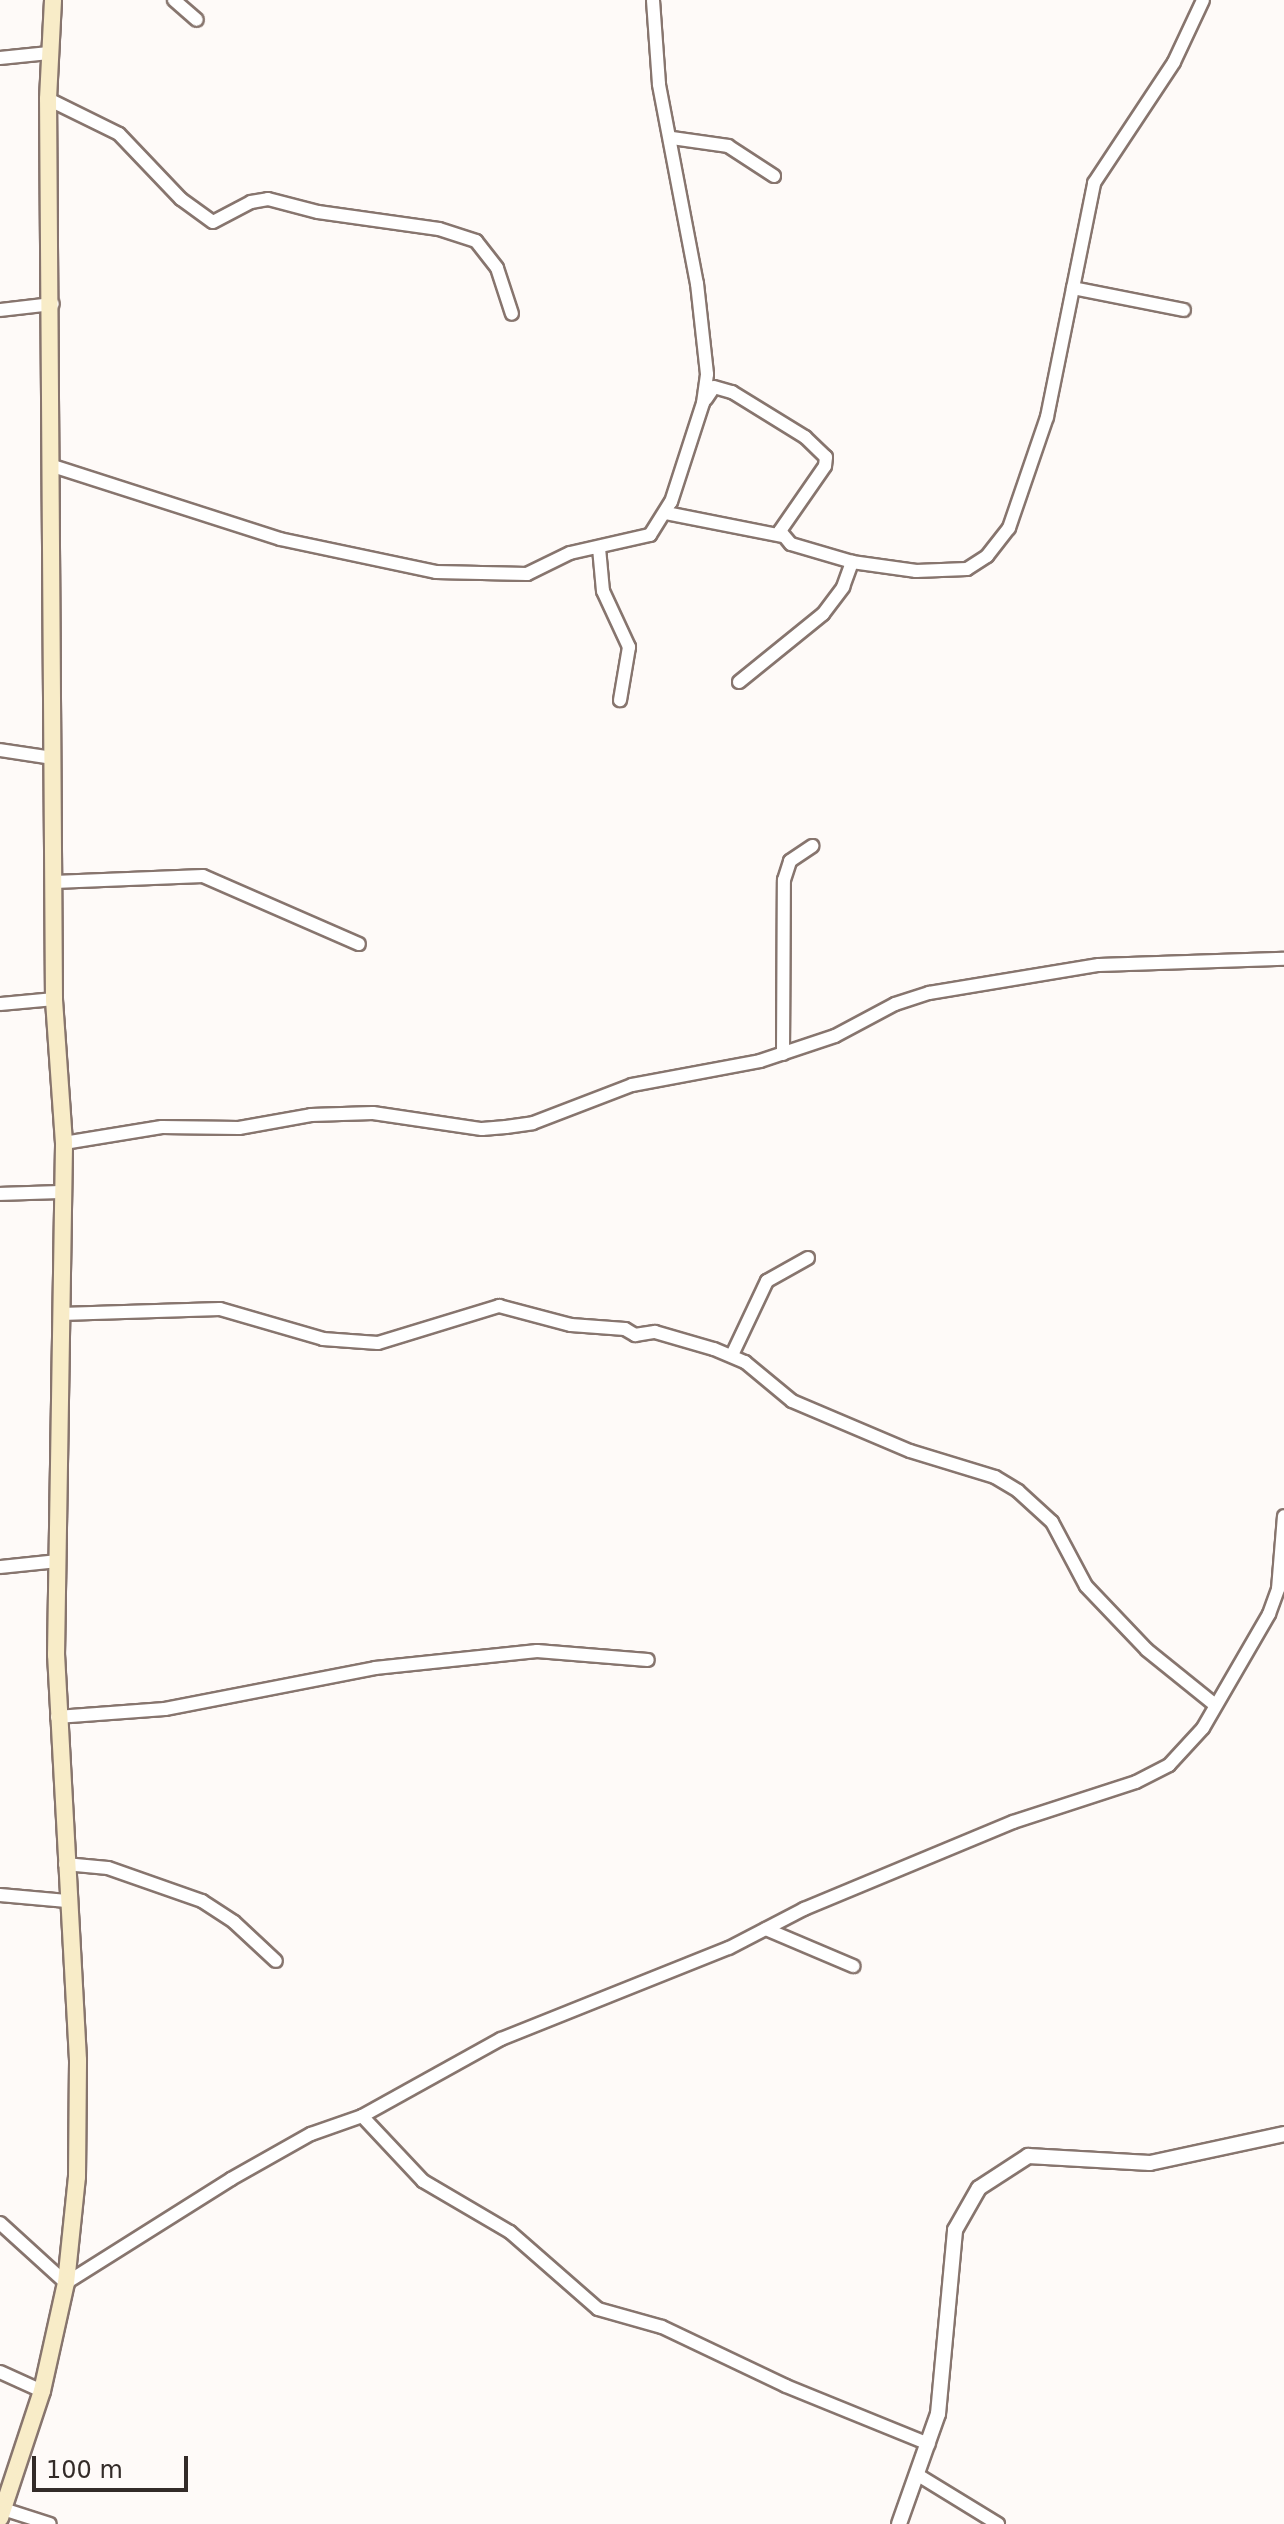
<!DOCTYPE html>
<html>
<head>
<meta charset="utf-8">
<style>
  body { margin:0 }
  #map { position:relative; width:1284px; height:2524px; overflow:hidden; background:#fefaf8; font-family:"DejaVu Sans",sans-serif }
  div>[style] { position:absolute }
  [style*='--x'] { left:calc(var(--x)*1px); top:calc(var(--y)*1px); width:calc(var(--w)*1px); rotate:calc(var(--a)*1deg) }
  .roads { filter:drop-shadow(2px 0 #87756e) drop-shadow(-2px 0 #87756e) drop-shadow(0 2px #87756e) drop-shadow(0 -2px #87756e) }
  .minor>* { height:12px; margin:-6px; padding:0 6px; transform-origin:6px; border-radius:6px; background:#fff }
  .tertiary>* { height:14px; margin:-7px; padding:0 7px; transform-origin:7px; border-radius:7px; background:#fff }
  .secondary>* { height:16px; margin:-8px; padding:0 8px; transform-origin:8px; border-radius:8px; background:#f8ecc8 }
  span { translate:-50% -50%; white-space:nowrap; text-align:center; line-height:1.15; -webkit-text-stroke:8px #fefaf8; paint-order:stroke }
  .scale { position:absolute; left:32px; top:2456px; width:156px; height:36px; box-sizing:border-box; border:4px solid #332b28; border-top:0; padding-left:10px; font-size:24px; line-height:28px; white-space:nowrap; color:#332b28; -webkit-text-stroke:6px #fefaf8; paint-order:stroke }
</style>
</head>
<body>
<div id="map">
  <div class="roads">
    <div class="minor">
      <i style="--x:174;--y:0;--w:30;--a:41"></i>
      <i style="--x:0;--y:58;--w:49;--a:-5.8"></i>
      <i style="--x:48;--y:99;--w:79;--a:26.2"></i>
      <i style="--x:119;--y:134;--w:90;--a:46.4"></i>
      <i style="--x:181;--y:199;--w:39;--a:36"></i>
      <i style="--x:213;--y:222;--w:43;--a:-27.8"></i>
      <i style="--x:251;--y:202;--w:17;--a:-10"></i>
      <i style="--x:268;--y:199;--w:52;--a:14.6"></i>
      <i style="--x:318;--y:212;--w:122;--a:8"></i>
      <i style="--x:439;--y:229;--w:39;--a:18"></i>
      <i style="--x:476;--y:241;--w:34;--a:52"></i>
      <i style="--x:497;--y:268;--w:48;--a:71.9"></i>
      <i style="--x:672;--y:138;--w:57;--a:8.1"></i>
      <i style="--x:728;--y:146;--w:55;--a:33.1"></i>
      <i style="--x:1073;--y:288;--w:113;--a:11.2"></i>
      <i style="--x:0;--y:310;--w:53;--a:-6.5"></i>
      <i style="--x:706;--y:399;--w:14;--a:-56"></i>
      <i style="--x:714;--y:387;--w:19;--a:16"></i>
      <i style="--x:732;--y:392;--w:86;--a:31.7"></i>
      <i style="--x:805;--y:437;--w:29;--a:44"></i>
      <i style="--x:826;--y:457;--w:9;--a:96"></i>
      <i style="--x:825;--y:466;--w:79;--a:124.7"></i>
      <i style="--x:780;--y:531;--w:17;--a:50"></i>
      <i style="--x:791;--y:544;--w:64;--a:16.4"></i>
      <i style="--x:852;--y:562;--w:65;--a:8"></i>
      <i style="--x:916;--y:571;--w:51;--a:-2.2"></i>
      <i style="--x:967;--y:569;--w:24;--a:-33"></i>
      <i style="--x:987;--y:556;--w:36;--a:-52"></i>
      <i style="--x:1009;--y:528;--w:117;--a:-71.1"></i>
      <i style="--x:1047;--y:417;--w:239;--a:-78.6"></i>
      <i style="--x:1094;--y:183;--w:145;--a:-56.5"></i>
      <i style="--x:1174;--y:62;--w:68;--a:-64.9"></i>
      <i style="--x:53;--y:466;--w:238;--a:17.8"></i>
      <i style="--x:280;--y:539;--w:159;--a:11.9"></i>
      <i style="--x:436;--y:572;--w:91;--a:1.3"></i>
      <i style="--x:527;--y:574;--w:48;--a:-26"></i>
      <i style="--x:570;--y:553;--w:82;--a:-12.7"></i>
      <i style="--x:650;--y:535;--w:39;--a:-58"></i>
      <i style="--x:671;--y:502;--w:104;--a:-72.1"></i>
      <i style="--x:703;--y:403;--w:29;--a:-82"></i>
      <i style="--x:707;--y:374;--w:91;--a:-96.3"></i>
      <i style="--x:697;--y:284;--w:204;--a:-100.8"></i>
      <i style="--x:659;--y:84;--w:84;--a:-94.1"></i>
      <i style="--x:666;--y:513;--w:118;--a:11.2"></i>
      <i style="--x:595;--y:548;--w:4;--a:0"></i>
      <i style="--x:599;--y:548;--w:43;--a:84.7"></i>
      <i style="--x:603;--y:591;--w:62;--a:65.1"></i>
      <i style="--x:629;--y:647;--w:54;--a:99.6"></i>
      <i style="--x:739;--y:682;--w:108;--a:-39"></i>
      <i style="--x:823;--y:614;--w:34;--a:-53"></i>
      <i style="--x:843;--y:587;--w:27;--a:-70"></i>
      <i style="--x:0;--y:750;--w:54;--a:8.6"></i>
      <i style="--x:54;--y:882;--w:149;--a:-2.3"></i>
      <i style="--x:203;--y:876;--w:170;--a:23.6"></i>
      <i style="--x:0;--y:1004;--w:54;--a:-5.3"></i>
      <i style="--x:783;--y:1054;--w:174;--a:-89.7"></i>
      <i style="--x:784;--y:880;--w:20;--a:-72"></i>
      <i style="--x:790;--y:861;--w:27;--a:-34"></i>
      <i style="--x:64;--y:1143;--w:99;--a:-9.3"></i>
      <i style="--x:162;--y:1127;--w:77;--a:0.7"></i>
      <i style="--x:239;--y:1128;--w:73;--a:-10.2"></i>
      <i style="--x:311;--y:1115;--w:62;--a:-1.8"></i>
      <i style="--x:373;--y:1113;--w:110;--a:8.4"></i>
      <i style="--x:482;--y:1129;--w:24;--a:-5"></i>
      <i style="--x:506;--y:1127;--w:27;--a:-8"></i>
      <i style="--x:533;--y:1123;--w:106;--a:-21"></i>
      <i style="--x:632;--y:1085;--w:130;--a:-10.6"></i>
      <i style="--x:760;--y:1061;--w:79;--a:-18.4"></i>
      <i style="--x:835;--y:1036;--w:68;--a:-28.1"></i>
      <i style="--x:895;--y:1004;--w:36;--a:-18"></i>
      <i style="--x:929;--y:993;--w:172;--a:-9.4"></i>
      <i style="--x:1099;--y:965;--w:185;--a:-1.9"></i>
      <i style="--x:0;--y:1194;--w:62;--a:-1.8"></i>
      <i style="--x:61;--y:1314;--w:159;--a:-1.8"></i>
      <i style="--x:220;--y:1309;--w:107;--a:16.2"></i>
      <i style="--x:323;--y:1339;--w:55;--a:4.2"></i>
      <i style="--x:378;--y:1343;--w:127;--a:-17"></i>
      <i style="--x:499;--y:1306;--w:74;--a:14.8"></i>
      <i style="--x:571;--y:1325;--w:54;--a:4.2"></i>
      <i style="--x:625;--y:1329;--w:12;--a:31"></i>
      <i style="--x:635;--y:1335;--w:20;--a:-9"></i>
      <i style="--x:655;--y:1332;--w:61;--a:16.1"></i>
      <i style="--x:714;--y:1349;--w:34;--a:23"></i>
      <i style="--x:745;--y:1362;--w:61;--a:39.7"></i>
      <i style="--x:792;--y:1401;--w:128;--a:23"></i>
      <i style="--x:910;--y:1451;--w:89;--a:17"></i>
      <i style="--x:995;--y:1477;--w:27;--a:31"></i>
      <i style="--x:1018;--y:1491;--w:46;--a:42.4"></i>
      <i style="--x:1052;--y:1522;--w:72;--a:62"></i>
      <i style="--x:1086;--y:1586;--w:88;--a:46.4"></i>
      <i style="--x:1147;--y:1650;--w:86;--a:38.9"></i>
      <i style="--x:732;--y:1355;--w:82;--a:-64.7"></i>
      <i style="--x:767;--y:1281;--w:47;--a:-29.3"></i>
      <i style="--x:0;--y:1567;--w:57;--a:-6"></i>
      <i style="--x:57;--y:1717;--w:108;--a:-4.2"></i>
      <i style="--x:165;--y:1709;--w:214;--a:-11"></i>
      <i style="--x:375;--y:1668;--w:163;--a:-6"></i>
      <i style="--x:537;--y:1651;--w:111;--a:4.6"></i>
      <i style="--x:65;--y:1864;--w:43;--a:5.3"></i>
      <i style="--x:108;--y:1868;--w:100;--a:19.3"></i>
      <i style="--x:202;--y:1901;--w:38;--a:33"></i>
      <i style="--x:234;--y:1922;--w:57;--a:42.9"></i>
      <i style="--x:0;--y:1895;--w:67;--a:5.1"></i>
      <i style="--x:766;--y:1929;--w:95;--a:23"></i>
      <i style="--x:362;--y:2116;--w:89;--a:46.8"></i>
      <i style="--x:423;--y:2181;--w:101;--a:30.4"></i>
      <i style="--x:510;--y:2232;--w:117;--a:41.2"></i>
      <i style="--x:598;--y:2309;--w:66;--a:15.7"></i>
      <i style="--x:662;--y:2327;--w:137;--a:25.4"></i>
      <i style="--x:786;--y:2386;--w:154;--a:22.1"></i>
      <i style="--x:0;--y:2223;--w:89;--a:42.3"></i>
      <i style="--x:66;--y:2283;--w:195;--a:-32.2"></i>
      <i style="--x:231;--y:2179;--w:92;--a:-29.4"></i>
      <i style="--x:311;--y:2134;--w:54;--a:-19.4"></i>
      <i style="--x:362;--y:2116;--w:159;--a:-29"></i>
      <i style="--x:501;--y:2039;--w:245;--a:-21.8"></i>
      <i style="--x:729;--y:1948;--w:85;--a:-27.5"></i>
      <i style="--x:804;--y:1909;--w:226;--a:-22.6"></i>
      <i style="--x:1013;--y:1822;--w:129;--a:-18"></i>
      <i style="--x:1136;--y:1782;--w:37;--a:-27"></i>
      <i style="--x:1169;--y:1765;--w:50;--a:-47.4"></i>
      <i style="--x:1203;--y:1728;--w:132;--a:-59.9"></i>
      <i style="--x:1269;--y:1614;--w:27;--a:-70"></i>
      <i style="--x:1278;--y:1589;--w:73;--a:-85.3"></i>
      <i style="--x:0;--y:2372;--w:46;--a:24.3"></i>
      <i style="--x:918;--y:2475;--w:94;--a:31.5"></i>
      <i style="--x:3;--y:2509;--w:49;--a:17.7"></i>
    </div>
    <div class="tertiary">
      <i style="--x:899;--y:2524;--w:117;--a:-70.5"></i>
      <i style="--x:938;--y:2414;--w:185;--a:-84.7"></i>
      <i style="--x:955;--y:2230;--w:48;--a:-60.3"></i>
      <i style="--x:979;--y:2188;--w:59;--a:-33.1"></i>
      <i style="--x:1028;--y:2156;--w:122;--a:3.3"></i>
      <i style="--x:1150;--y:2163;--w:137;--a:-12.2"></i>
    </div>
    <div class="secondary">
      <i style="--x:0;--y:2518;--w:134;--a:-71.7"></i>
      <i style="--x:42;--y:2391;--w:111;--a:-77.5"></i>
      <i style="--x:66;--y:2283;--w:107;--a:-84.1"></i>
      <i style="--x:77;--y:2177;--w:117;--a:-89.5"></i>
      <i style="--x:78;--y:2060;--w:406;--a:-93.1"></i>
      <i style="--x:56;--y:1655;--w:512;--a:-89.1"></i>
      <i style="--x:64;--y:1143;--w:144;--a:-94"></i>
      <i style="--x:54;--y:999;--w:900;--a:-90.38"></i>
      <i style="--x:48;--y:99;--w:99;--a:-87.1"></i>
    </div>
  </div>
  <div class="scale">100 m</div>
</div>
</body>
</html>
